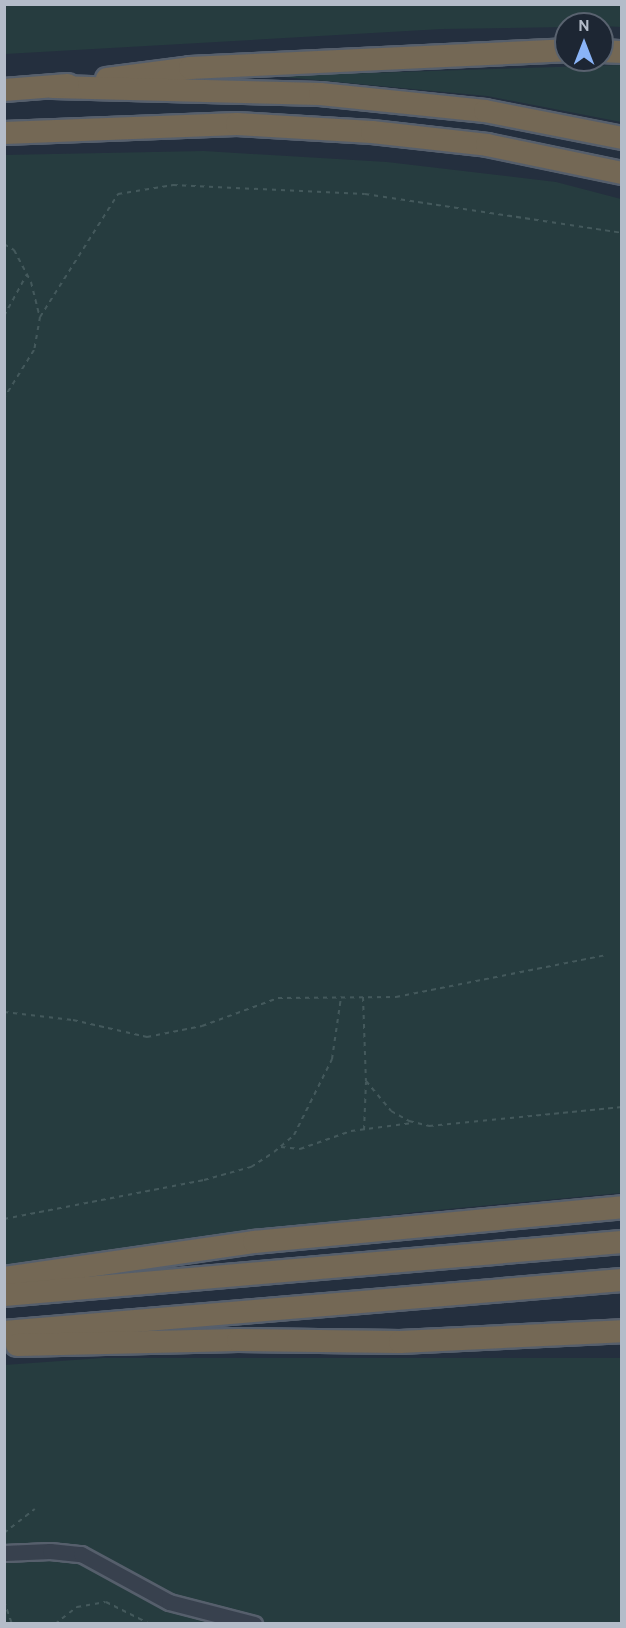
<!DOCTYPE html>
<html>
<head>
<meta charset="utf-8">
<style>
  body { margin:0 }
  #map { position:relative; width:626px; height:1628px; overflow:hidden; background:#242f3e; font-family:Cabin,sans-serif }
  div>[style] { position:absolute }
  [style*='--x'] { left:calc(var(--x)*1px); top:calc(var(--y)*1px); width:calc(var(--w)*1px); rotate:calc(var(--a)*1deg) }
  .green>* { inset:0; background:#263c3f }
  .path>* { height:2px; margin-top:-1px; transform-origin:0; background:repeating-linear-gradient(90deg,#44595c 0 4.5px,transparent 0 9px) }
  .roads { filter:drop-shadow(2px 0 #565f6c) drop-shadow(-2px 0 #565f6c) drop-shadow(0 2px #565f6c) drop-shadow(0 -2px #565f6c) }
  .minor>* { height:15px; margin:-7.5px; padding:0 7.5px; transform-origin:7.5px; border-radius:7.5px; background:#38414e }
  .highway>* { height:22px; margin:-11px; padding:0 11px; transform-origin:11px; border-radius:11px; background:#746855 }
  span { translate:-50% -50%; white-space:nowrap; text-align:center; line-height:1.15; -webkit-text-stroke:6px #1d2633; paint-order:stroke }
  .frame { position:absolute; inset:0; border:6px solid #b4bcc9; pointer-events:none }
  .north { position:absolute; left:554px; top:12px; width:60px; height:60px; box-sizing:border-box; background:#1d2633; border:2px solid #59626f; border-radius:50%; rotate:0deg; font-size:16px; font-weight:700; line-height:24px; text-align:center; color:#b4bcc9 }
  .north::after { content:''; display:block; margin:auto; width:21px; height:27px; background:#8ab4f8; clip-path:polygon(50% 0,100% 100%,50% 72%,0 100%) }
</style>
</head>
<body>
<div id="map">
  <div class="green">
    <i style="clip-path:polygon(621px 4px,621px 27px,566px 24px,566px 27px,442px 29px,5px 54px,5px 5px)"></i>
    <i style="clip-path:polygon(621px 65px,621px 122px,487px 96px,273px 76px)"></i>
    <i style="clip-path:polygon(204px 151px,387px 162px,556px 182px,621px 199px,621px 1193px,416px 1212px,5px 1266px,4px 155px)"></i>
    <i style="clip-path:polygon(102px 1358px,621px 1358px,621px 1623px,5px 1623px,4px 1365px)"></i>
  </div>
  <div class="path">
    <i style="--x:4;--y:244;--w:12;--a:31"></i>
    <i style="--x:14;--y:250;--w:36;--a:62"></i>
    <i style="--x:31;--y:282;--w:36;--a:76"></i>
    <i style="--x:40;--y:317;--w:34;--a:100"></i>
    <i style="--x:34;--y:350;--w:57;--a:122"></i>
    <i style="--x:4;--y:316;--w:48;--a:-61.3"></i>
    <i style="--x:40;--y:317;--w:146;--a:-57.6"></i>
    <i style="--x:118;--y:194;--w:56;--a:-9.3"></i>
    <i style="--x:173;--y:185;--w:192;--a:2.7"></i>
    <i style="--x:365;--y:194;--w:260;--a:8.6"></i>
    <i style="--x:363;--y:997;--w:84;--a:88"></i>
    <i style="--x:366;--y:1081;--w:39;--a:50"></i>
    <i style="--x:391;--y:1111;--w:21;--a:29"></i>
    <i style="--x:409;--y:1121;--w:21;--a:14"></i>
    <i style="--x:429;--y:1126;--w:194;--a:-5.6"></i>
    <i style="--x:4;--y:1012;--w:69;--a:6.6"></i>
    <i style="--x:73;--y:1020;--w:76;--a:12.9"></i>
    <i style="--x:147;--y:1037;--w:56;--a:-11.3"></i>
    <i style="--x:202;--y:1026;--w:81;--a:-20.2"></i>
    <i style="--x:278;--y:998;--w:118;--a:-0.5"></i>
    <i style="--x:396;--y:997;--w:215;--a:-11.3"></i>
    <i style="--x:364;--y:1130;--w:48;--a:-87.6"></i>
    <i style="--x:281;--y:1147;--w:19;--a:6"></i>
    <i style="--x:300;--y:1149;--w:54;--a:-19.4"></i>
    <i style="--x:351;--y:1131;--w:62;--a:-7.5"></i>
    <i style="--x:4;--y:1219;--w:204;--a:-11"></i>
    <i style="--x:204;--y:1180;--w:49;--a:-15.5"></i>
    <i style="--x:251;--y:1167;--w:27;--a:-33"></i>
    <i style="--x:274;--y:1152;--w:26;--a:-40"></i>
    <i style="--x:294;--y:1135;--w:85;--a:-63.4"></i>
    <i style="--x:332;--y:1059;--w:63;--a:-81.7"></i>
    <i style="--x:4;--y:1533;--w:39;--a:-38"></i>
    <i style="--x:4;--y:1601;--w:24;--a:71"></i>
    <i style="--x:55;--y:1624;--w:28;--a:-38"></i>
    <i style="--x:77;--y:1607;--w:29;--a:-10"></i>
    <i style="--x:106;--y:1602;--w:49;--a:26.6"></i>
  </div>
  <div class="roads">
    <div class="minor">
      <i style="--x:4;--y:1553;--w:46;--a:-2.5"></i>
      <i style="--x:50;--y:1551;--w:31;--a:6"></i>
      <i style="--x:81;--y:1554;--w:100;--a:28.6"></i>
      <i style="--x:169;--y:1602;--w:88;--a:14.5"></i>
    </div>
    <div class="highway">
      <i style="--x:602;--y:51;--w:20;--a:3"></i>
      <i style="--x:107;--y:79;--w:84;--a:-7.5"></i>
      <i style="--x:190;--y:68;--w:376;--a:-2.7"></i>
      <i style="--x:53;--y:87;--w:267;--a:1.5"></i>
      <i style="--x:320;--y:94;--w:166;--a:5.9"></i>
      <i style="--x:485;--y:111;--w:140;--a:11.1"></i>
      <i style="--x:4;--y:90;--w:64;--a:-4.5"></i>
      <i style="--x:4;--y:133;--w:233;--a:-2.2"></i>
      <i style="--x:237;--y:124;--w:135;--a:3.4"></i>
      <i style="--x:372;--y:132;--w:116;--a:6.4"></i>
      <i style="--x:487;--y:145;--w:138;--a:11.7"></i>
      <i style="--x:4;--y:1278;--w:253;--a:-8.2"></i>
      <i style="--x:254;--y:1242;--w:370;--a:-5.4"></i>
      <i style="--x:4;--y:1295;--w:620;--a:-4.9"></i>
      <i style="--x:4;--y:1332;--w:620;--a:-4.81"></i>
      <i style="--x:17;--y:1345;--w:221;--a:-1.3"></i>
      <i style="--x:238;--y:1340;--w:162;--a:0.7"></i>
      <i style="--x:400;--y:1342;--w:222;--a:-2.8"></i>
    </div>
  </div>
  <div class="frame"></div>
  <div class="north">N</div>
</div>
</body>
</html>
